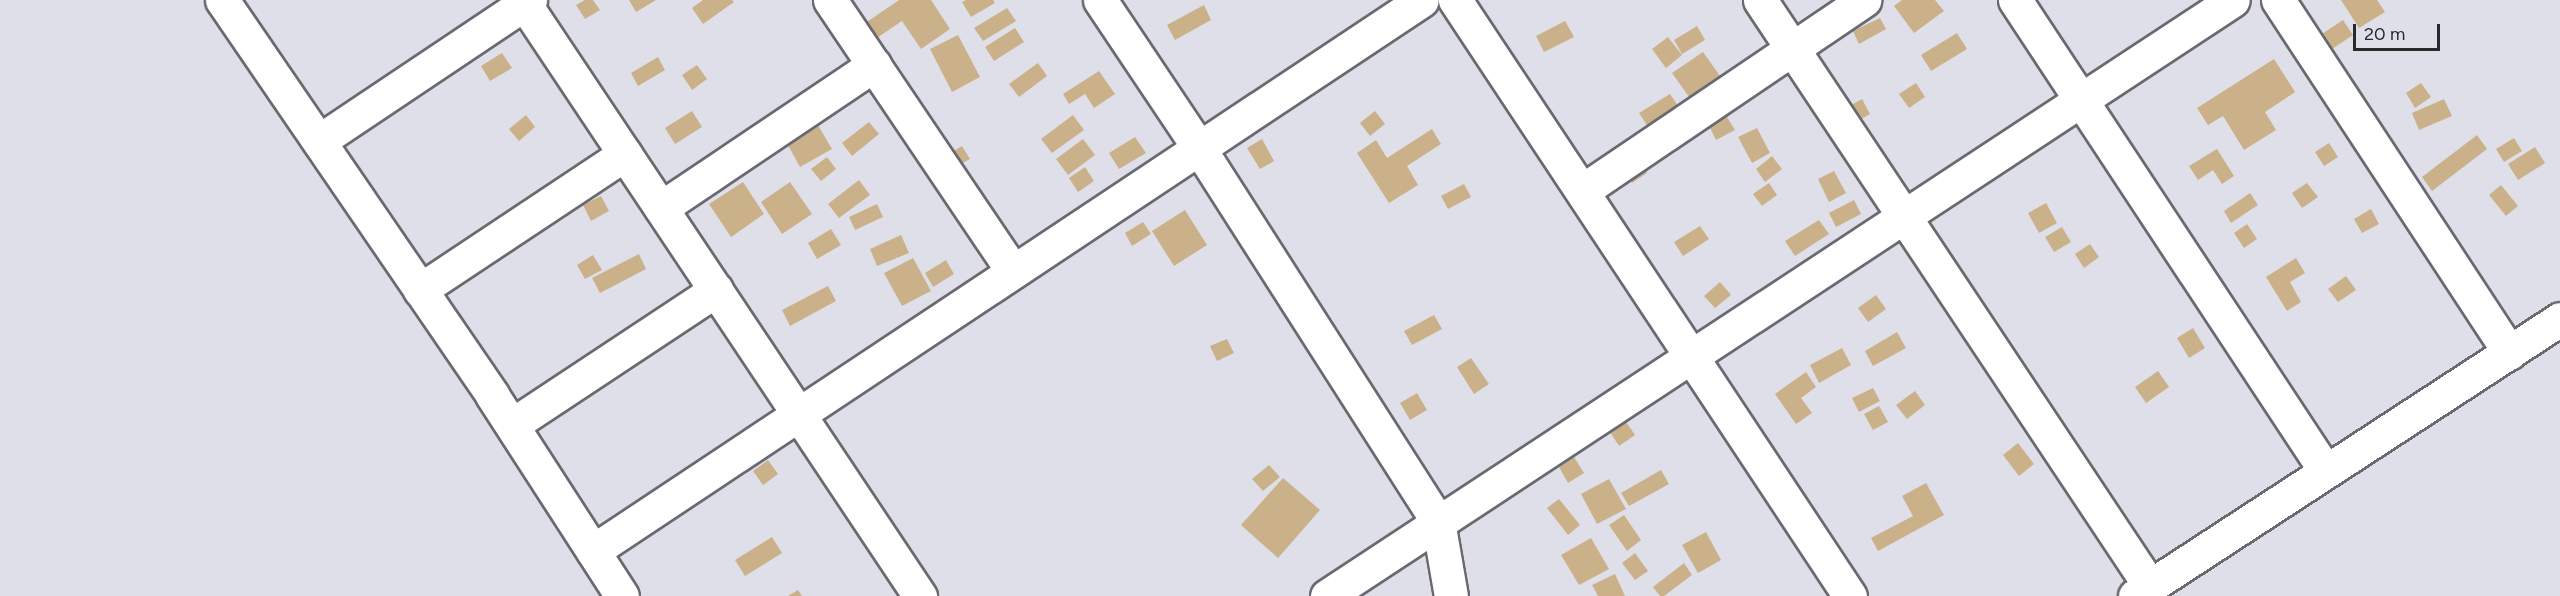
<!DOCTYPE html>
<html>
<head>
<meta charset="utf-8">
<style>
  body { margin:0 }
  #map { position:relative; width:2560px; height:596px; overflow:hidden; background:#dfdfe9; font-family:Figtree,sans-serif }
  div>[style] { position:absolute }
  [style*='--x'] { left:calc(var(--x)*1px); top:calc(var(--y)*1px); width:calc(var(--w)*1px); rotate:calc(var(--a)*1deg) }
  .building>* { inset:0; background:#cbb189 }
  .roads { filter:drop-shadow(2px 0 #696972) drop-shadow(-2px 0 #696972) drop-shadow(0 2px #696972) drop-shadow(0 -2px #696972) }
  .street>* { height:33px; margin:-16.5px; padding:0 16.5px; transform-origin:16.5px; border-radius:16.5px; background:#fff }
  span { translate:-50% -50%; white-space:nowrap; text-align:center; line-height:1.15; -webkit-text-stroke:4.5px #dfdfe9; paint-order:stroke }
  .scale { position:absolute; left:2353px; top:24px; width:87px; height:27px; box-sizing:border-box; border:3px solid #29292c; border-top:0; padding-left:8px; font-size:18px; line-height:21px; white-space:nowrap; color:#29292c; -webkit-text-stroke:4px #dfdfe9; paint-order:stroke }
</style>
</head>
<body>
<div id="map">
  <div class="building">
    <i style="clip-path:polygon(585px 0,593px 0,600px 10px,585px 19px,576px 5px)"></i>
    <i style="clip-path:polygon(629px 0,656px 0,636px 12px)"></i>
    <i style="clip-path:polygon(703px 0,732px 0,734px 2px,703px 24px,692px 8px)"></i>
    <i style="clip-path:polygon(899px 0,931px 0,950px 29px,921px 49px,902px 21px,868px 44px,858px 28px)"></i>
    <i style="clip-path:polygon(966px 0,993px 0,995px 3px,971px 17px,962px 2px)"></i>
    <i style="clip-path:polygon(1902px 0,1935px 0,1944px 11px,1914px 33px,1894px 6px)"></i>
    <i style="clip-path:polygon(2341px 0,2377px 0,2385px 12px,2359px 28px)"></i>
    <i style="clip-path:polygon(1204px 5px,1211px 20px,1175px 40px,1167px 25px)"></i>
    <i style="clip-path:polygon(1007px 8px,1016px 21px,983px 41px,974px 28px)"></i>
    <i style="clip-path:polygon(1880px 18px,1886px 29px,1859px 44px,1853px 31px)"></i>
    <i style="clip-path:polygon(2343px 20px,2353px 35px,2323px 55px,2313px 40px)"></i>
    <i style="clip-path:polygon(1565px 21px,1574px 37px,1544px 52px,1536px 36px)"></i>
    <i style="clip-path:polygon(1697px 26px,1705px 40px,1682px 54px,1674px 40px)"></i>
    <i style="clip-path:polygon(1015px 28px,1024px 42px,994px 61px,985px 47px)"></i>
    <i style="clip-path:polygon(1957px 33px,1967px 49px,1931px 71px,1921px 55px)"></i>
    <i style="clip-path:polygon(958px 35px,980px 77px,952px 92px,930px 49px)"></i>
    <i style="clip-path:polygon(1668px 37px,1682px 55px,1666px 68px,1652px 49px)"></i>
    <i style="clip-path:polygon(1703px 52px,1725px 83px,1694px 104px,1672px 73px)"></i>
    <i style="clip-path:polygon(502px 53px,512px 68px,490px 81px,481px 66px)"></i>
    <i style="clip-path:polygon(658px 57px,665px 70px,638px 86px,631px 73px)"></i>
    <i style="clip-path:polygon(2274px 59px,2295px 92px,2265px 112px,2276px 130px,2244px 150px,2223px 116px,2208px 125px,2197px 108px)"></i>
    <i style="clip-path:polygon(1038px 63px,1047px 76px,1019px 97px,1009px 84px)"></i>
    <i style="clip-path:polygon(697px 65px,707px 79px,692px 90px,682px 75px)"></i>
    <i style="clip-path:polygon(1099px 71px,1115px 94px,1094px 108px,1085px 94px,1069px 104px,1063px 94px)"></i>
    <i style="clip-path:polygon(1916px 83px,1925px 97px,1909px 108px,1899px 94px)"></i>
    <i style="clip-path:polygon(2421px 83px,2431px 97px,2415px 108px,2406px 93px)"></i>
    <i style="clip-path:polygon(1670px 94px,1698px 136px,1667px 156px,1639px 113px)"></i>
    <i style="clip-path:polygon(1862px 99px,1870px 114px,1851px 125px,1842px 110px)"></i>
    <i style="clip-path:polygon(2444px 99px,2452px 116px,2419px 130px,2412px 113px)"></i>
    <i style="clip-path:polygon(692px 111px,702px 127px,675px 144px,665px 128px)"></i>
    <i style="clip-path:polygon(1375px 111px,1385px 124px,1370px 136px,1360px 123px)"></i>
    <i style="clip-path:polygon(526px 115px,535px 127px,519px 141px,509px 129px)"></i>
    <i style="clip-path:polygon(1073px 115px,1084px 130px,1052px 153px,1041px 139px)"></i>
    <i style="clip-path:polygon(1727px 117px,1735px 130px,1716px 140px,1709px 126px)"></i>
    <i style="clip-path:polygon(815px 120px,832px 149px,800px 167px,784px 138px)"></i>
    <i style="clip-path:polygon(869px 122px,879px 134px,852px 156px,842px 143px)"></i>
    <i style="clip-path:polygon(1757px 128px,1770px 153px,1752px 163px,1738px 137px)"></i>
    <i style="clip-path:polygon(1432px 129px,1441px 144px,1407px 166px,1418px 185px,1389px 203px,1357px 153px,1376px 140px,1387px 158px)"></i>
    <i style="clip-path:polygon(2477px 135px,2487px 149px,2432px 191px,2422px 177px)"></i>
    <i style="clip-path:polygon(1135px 137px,1146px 153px,1119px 169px,1109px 153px)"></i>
    <i style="clip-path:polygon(2514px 138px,2522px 151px,2504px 162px,2496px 149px)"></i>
    <i style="clip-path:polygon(1083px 139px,1095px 155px,1068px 175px,1056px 159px)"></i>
    <i style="clip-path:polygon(1262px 139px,1274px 161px,1260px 169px,1247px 148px)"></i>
    <i style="clip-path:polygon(2329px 143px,2338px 157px,2324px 166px,2315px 152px)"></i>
    <i style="clip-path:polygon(962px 146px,970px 159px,947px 172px,940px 159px)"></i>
    <i style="clip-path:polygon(2535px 147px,2545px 163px,2518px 180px,2508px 164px)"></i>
    <i style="clip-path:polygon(2217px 149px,2234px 176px,2222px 184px,2213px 170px,2198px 180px,2189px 166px)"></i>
    <i style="clip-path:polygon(1636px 156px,1647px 173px,1632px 183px,1621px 167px)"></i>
    <i style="clip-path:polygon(1772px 156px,1782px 169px,1765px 182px,1756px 169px)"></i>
    <i style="clip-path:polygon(827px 157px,836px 169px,821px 181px,811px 169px)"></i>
    <i style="clip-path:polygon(1085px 167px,1094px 181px,1078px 192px,1069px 178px)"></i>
    <i style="clip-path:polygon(1834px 171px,1846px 193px,1829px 202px,1818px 179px)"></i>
    <i style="clip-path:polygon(859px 180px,870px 195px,839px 218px,828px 204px)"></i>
    <i style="clip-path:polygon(743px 182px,764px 214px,731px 237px,709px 204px)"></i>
    <i style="clip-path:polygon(790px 182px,812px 214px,782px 234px,761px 202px)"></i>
    <i style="clip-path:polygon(1769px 183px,1777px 195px,1762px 206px,1753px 194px)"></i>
    <i style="clip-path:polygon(2307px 183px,2318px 197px,2302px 208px,2292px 193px)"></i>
    <i style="clip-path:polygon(1464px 184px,1471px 197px,1448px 209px,1441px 196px)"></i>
    <i style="clip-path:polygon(2501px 185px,2518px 206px,2506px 216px,2489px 195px)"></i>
    <i style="clip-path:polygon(2250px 193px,2258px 205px,2231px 223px,2224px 211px)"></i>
    <i style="clip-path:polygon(601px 196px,609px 211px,591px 221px,583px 205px)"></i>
    <i style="clip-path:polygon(1854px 200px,1861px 214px,1836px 227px,1829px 213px)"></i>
    <i style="clip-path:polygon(2046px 203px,2057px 223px,2039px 233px,2028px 213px)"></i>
    <i style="clip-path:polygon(877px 204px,883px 217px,855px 230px,849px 217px)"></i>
    <i style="clip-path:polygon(2371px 209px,2379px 224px,2362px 233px,2354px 219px)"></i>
    <i style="clip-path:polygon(1185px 210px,1207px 245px,1174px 266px,1152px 231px)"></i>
    <i style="clip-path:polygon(1819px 220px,1829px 234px,1795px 256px,1785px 241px)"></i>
    <i style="clip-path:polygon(1143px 222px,1151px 234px,1132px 246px,1125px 233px)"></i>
    <i style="clip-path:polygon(2247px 224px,2257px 239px,2244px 248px,2234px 233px)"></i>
    <i style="clip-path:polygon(1700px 226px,1709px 239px,1683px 256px,1674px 242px)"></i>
    <i style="clip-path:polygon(2062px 227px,2071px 242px,2054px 252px,2045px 237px)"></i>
    <i style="clip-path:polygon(831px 229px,841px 245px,817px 259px,808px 243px)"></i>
    <i style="clip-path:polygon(901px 235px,909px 253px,877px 266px,870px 249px)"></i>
    <i style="clip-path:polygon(2090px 244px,2099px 257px,2084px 268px,2075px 254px)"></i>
    <i style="clip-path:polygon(639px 254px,646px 269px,600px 293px,592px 278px)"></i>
    <i style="clip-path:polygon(593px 255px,602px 270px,585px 279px,577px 265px)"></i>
    <i style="clip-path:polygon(913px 258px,931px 291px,902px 306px,884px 273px)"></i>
    <i style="clip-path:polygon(2296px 258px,2305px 273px,2290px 282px,2301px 302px,2287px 311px,2266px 277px)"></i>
    <i style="clip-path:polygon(946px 260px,954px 274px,933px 287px,925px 273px)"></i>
    <i style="clip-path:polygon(2346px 276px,2356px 290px,2338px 302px,2328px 289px)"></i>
    <i style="clip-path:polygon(1720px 282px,1731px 295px,1715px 308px,1704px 296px)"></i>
    <i style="clip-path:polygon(828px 286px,836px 301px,790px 326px,782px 310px)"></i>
    <i style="clip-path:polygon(1876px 295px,1886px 309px,1868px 322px,1858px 308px)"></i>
    <i style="clip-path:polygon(1434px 315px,1442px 329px,1412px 345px,1404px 331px)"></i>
    <i style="clip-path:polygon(2193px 328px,2205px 348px,2189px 358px,2177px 338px)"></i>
    <i style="clip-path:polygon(1897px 332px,1906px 348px,1873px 366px,1865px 351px)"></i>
    <i style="clip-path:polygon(1227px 339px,1234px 353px,1217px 361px,1210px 346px)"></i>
    <i style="clip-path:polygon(1842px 348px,1851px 365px,1819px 383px,1810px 365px)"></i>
    <i style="clip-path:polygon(1471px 358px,1489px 384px,1474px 394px,1457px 367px)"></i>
    <i style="clip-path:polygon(2158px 371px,2169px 387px,2146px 403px,2135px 387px)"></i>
    <i style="clip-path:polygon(1806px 372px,1816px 387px,1801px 398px,1812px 413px,1796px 424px,1775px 394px)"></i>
    <i style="clip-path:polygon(1873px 388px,1880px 401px,1859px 412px,1852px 398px)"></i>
    <i style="clip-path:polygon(1915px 391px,1925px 405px,1907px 419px,1896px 405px)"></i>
    <i style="clip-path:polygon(1417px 393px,1427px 410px,1410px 420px,1400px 403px)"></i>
    <i style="clip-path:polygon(1879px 406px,1888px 422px,1873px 430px,1864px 414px)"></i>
    <i style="clip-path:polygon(1626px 422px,1635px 435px,1619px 446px,1610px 432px)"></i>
    <i style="clip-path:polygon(2018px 443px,2034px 464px,2019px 476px,2003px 455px)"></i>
    <i style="clip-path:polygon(1574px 457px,1584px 473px,1568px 483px,1559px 467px)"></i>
    <i style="clip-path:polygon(768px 460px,778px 474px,763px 485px,753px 471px)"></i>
    <i style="clip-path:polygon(1269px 465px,1280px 477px,1263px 491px,1252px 479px)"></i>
    <i style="clip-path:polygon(1661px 470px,1669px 484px,1629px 506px,1621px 493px)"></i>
    <i style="clip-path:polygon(1283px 478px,1320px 510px,1278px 558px,1241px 525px)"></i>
    <i style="clip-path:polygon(1609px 479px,1626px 509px,1597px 524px,1581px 494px)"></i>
    <i style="clip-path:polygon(1926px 483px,1944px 515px,1878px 551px,1871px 538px,1913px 516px,1902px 496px)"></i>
    <i style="clip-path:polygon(1559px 499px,1580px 525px,1568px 535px,1547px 508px)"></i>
    <i style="clip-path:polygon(1624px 515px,1641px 540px,1627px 551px,1609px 525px)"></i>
    <i style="clip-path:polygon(1706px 532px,1721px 560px,1698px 573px,1682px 545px)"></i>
    <i style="clip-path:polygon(772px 537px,782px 553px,745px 576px,735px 560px)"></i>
    <i style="clip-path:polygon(1591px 538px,1609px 569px,1579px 585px,1561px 555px)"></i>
    <i style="clip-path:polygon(1635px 553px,1648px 571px,1635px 580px,1622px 563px)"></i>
    <i style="clip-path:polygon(1684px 563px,1692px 575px,1664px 596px,1660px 596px,1653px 587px)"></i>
    <i style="clip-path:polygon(1615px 574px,1625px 596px,1598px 596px,1592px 585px)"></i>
    <i style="clip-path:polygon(798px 590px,802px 596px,788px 596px)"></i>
  </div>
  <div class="roads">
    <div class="street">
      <i style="--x:222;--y:0;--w:478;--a:55.6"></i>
      <i style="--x:492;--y:395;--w:239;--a:57.1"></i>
      <i style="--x:522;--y:0;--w:717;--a:56.27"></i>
      <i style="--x:830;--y:0;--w:327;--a:56"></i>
      <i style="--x:1100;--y:0;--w:178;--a:56.2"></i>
      <i style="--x:1199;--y:148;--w:443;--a:57.4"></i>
      <i style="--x:1438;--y:521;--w:76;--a:80.2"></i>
      <i style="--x:1455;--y:0;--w:715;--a:56.47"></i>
      <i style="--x:1760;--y:0;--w:704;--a:56.36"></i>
      <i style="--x:2015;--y:0;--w:563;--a:56.59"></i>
      <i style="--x:2278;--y:0;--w:422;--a:56.7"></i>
      <i style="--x:319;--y:141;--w:254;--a:-33.8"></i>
      <i style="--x:1582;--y:191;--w:341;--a:-34.1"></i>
      <i style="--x:661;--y:208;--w:257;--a:-33.9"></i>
      <i style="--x:420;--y:290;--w:246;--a:-33.6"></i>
      <i style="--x:512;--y:425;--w:245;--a:-33.5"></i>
      <i style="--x:593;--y:551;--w:995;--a:-33.61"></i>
      <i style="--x:1327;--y:596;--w:1084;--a:-33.34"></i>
      <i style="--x:2135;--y:596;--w:507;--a:-33.09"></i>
    </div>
  </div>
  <div class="scale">20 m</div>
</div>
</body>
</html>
